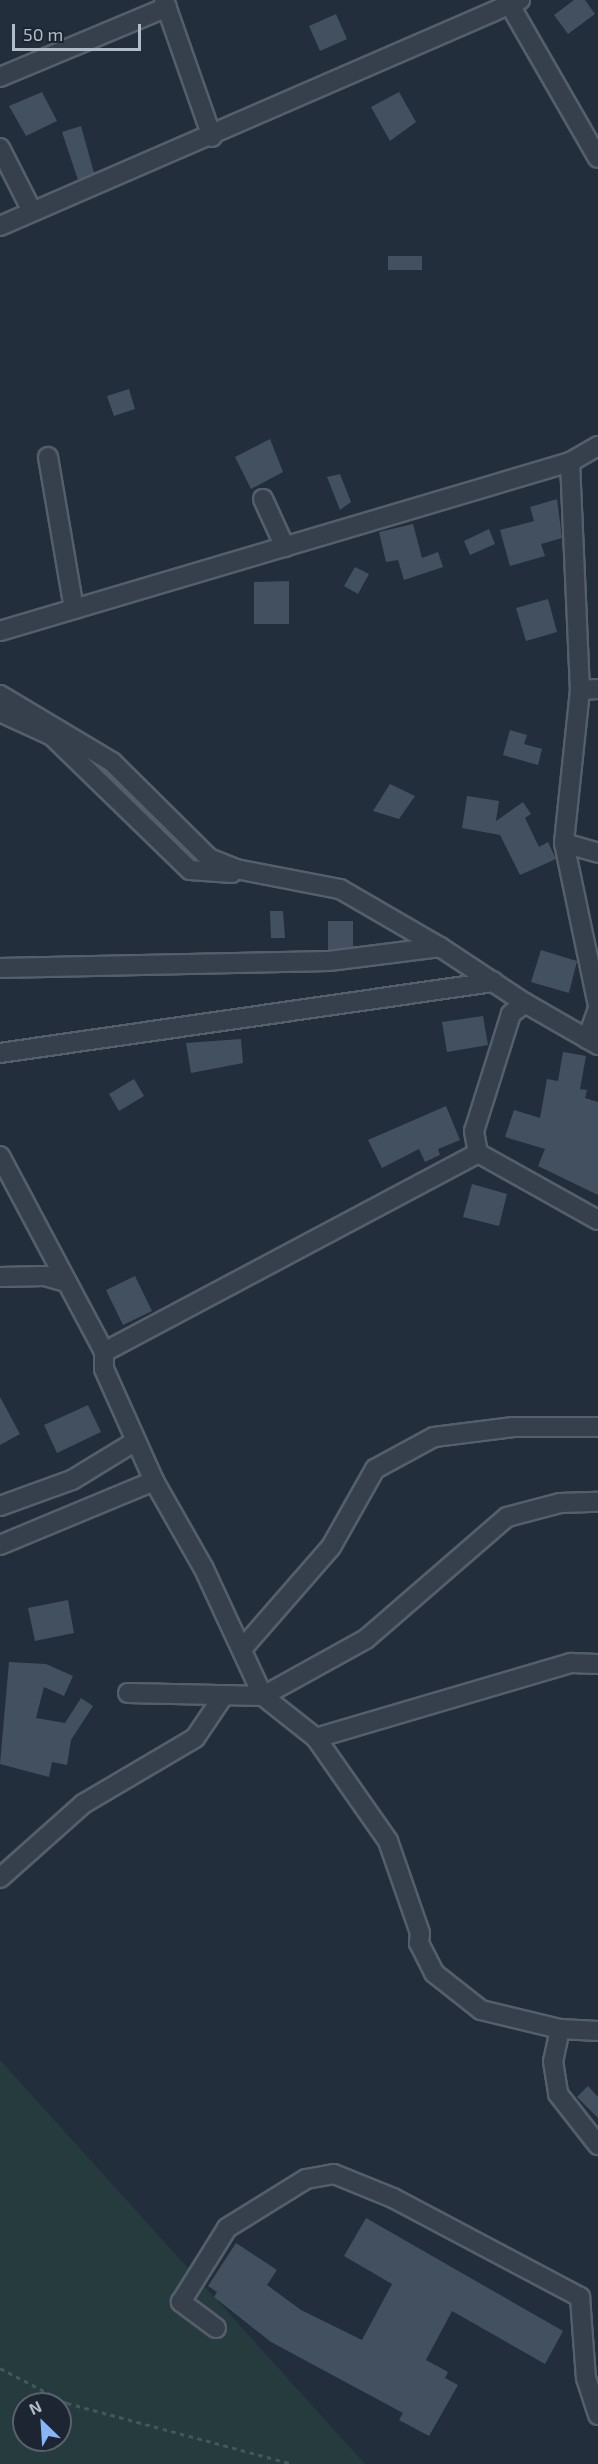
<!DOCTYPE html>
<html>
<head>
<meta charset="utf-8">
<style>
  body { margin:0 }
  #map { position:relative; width:598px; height:2464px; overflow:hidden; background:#232e3c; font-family:"Exo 2",sans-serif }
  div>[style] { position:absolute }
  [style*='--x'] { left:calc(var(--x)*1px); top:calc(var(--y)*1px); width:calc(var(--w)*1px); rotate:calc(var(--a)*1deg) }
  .green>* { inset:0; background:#253b3d }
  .building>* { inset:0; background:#435060 }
  .path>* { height:3px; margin-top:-1.5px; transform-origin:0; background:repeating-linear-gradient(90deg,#42585b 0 4.5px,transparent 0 9px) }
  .roads { filter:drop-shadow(2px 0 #555e6a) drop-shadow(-2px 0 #555e6a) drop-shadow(0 2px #555e6a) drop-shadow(0 -2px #555e6a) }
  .street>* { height:18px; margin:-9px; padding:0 9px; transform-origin:9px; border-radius:9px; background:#36404c }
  span { translate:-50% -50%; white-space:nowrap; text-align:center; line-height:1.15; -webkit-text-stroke:6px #1c2531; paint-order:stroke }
  .north { position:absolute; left:12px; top:2392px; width:60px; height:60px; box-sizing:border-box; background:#1c2531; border:2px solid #58616d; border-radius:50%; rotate:335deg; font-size:16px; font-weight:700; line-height:24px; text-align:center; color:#b2bbc8 }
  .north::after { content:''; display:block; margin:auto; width:21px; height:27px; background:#86b5f9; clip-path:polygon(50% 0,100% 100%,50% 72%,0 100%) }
  .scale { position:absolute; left:12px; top:24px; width:129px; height:27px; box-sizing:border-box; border:3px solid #b2bbc8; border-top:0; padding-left:8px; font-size:18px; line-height:21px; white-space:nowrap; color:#b2bbc8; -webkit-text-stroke:4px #1c2531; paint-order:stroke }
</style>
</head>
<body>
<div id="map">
  <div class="green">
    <i style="clip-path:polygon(evenodd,0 2060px,365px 2464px,0 2464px,0 2060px,24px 2404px,60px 2404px,60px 2440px,24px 2440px,24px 2404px)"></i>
  </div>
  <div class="building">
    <i style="clip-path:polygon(574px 0,585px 0,595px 14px,568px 34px,554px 15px)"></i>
    <i style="clip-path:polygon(336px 14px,347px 39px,320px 51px,309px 26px)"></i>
    <i style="clip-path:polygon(42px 92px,57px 121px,26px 136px,9px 106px)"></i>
    <i style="clip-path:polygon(399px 92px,416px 122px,390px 141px,371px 107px)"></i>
    <i style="clip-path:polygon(81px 126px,94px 173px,78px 180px,62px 132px)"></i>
    <i style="clip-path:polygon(388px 256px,422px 256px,422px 270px,388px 270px)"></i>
    <i style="clip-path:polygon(129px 389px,135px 409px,114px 416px,107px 396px)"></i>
    <i style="clip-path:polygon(270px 439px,283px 472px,251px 489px,235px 457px)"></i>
    <i style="clip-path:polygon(340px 474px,351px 502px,340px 510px,327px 477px)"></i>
    <i style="clip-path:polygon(557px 499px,562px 538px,541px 544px,545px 556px,510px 566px,500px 530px,534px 521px,530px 507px)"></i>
    <i style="clip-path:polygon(413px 524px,422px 558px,438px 552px,443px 567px,404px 580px,398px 560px,386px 562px,379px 532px)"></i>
    <i style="clip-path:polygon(489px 529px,495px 544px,470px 555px,464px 541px)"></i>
    <i style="clip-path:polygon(355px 567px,369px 574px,358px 594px,344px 586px)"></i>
    <i style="clip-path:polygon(289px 581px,289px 624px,254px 624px,254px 582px)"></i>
    <i style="clip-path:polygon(548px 599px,557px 632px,526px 641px,516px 608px)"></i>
    <i style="clip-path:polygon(510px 730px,527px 735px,524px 744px,542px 749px,538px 765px,503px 755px)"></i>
    <i style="clip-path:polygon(390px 784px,415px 796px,399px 819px,373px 811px)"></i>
    <i style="clip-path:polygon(467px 796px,499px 801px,496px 821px,523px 802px,531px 814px,525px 818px,539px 847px,548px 842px,556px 859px,520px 875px,500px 835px,462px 828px)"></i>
    <i style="clip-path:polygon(270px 911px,283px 911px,285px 938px,271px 938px)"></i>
    <i style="clip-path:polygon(328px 921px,353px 921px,353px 947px,328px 950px)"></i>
    <i style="clip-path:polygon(541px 950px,577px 961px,569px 993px,531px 982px)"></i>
    <i style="clip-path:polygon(483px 1016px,488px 1045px,447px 1052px,442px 1022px)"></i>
    <i style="clip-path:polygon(241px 1039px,243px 1063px,191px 1073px,186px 1043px)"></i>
    <i style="clip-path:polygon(563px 1052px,586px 1056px,580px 1089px,587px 1090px,585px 1098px,598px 1102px,598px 1195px,538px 1166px,545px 1149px,505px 1137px,514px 1110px,540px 1118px,547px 1079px,558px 1081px)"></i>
    <i style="clip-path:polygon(134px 1079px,144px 1096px,119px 1111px,109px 1094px)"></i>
    <i style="clip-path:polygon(446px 1106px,460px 1140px,438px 1149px,440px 1155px,425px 1162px,419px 1149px,382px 1168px,368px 1140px)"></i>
    <i style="clip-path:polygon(472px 1184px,507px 1194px,499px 1226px,463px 1217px)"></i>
    <i style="clip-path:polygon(135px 1276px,152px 1311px,123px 1325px,106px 1290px)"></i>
    <i style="clip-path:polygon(0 1397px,20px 1434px,0 1445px)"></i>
    <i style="clip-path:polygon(88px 1405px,101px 1432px,57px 1453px,44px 1425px)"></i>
    <i style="clip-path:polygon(68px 1600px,74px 1633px,35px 1641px,28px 1608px)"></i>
    <i style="clip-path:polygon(9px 1662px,46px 1664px,73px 1676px,64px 1696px,44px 1687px,36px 1718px,65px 1723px,81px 1698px,93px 1706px,71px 1740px,67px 1765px,52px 1762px,49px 1777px,0 1764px)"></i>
    <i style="clip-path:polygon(588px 2086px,598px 2097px,598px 2118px,577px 2097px)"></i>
    <i style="clip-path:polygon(366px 2218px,563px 2331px,545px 2364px,452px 2311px,426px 2360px,448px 2372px,445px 2378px,458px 2385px,429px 2436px,399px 2420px,403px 2413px,271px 2342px,214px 2297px,217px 2292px,208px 2286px,236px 2243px,277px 2270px,267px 2285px,301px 2310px,362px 2340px,392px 2284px,344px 2256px)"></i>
  </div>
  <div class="path">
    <i style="--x:0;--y:2368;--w:76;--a:27.6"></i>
    <i style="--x:67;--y:2403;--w:234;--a:15.1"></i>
  </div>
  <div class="roads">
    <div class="street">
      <i style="--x:164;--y:0;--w:145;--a:70.7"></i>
      <i style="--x:507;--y:0;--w:182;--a:60.1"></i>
      <i style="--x:0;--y:77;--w:181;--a:-22.7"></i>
      <i style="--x:0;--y:148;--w:68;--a:63.1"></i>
      <i style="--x:0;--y:226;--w:567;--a:-23.49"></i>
      <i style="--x:598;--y:446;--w:32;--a:150"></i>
      <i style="--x:570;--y:462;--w:228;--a:87.5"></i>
      <i style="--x:580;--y:690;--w:154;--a:96"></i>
      <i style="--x:564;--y:843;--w:167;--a:78.2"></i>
      <i style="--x:48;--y:457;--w:154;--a:80.3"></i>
      <i style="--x:263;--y:499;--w:53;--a:65.4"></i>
      <i style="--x:0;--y:631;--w:595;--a:-16.51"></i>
      <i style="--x:580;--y:690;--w:18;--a:-3"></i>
      <i style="--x:0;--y:695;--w:131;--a:30.9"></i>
      <i style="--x:112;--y:762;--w:136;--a:44.7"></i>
      <i style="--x:209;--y:858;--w:29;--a:22"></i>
      <i style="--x:236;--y:869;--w:106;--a:10.9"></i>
      <i style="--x:340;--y:889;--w:116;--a:30.1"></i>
      <i style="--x:0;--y:712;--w:57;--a:24.8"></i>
      <i style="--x:52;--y:736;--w:192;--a:44.2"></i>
      <i style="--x:190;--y:870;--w:42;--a:4.1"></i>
      <i style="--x:564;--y:843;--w:35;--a:16"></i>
      <i style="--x:0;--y:968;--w:329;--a:-1.2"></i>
      <i style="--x:329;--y:961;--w:112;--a:-7.2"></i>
      <i style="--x:440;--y:947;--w:102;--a:33.4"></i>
      <i style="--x:587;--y:1039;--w:32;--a:-70"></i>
      <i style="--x:598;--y:1045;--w:84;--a:-150.1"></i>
      <i style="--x:525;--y:1003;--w:18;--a:142"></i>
      <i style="--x:511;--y:1014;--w:123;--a:107.5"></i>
      <i style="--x:474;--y:1131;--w:22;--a:80"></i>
      <i style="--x:478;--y:1153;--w:137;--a:29.2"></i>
      <i style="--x:0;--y:1053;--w:499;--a:-8.2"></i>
      <i style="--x:0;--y:1156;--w:222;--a:62"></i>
      <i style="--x:104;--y:1352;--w:17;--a:90"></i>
      <i style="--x:104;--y:1369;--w:123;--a:65.9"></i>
      <i style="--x:154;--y:1481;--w:101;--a:60.4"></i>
      <i style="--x:204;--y:1569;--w:140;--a:65.1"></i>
      <i style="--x:263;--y:1696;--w:68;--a:38.4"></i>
      <i style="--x:316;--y:1738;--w:126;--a:55"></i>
      <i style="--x:388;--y:1841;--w:97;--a:70.8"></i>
      <i style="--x:420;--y:1933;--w:10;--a:96"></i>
      <i style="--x:419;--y:1943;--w:34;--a:63"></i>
      <i style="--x:434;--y:1973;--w:60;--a:38.2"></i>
      <i style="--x:481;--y:2010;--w:81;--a:13.5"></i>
      <i style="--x:560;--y:2029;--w:38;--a:3"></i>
      <i style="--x:0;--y:1277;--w:45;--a:-1.3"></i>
      <i style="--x:45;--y:1276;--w:22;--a:16"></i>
      <i style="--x:104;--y:1352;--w:424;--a:-28"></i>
      <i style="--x:0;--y:1506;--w:77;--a:-19.9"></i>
      <i style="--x:72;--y:1480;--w:75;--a:-31.4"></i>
      <i style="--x:0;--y:1545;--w:167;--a:-22.6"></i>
      <i style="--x:242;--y:1649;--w:135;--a:-48.9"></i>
      <i style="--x:331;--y:1547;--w:90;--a:-60.6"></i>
      <i style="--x:375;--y:1469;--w:67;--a:-28.5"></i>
      <i style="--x:434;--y:1437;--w:80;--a:-7.2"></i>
      <i style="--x:513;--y:1427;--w:85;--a:0"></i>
      <i style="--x:128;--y:1693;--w:135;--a:1.3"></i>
      <i style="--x:263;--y:1696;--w:118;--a:-29"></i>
      <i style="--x:366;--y:1639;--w:186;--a:-40.9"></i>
      <i style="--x:507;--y:1517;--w:55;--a:-14.8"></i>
      <i style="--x:560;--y:1503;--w:38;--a:-2"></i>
      <i style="--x:316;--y:1738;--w:266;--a:-16.4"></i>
      <i style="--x:571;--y:1663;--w:27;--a:2"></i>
      <i style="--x:0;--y:1878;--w:111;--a:-41.7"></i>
      <i style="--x:83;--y:1804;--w:130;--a:-30.5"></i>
      <i style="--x:195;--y:1738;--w:48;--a:-56"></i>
      <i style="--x:560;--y:2029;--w:33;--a:102"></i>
      <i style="--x:553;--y:2061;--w:33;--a:81"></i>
      <i style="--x:558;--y:2094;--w:65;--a:51.9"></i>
      <i style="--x:216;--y:2328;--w:44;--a:-143.4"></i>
      <i style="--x:181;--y:2302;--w:87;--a:-58.1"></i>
      <i style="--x:227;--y:2228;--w:93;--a:-31.8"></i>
      <i style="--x:306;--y:2179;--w:28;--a:-10"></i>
      <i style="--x:334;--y:2174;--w:64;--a:22.1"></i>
      <i style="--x:393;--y:2198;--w:212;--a:27.9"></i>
      <i style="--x:580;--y:2297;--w:81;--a:85.8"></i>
      <i style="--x:586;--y:2378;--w:39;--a:72"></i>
    </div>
  </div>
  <div class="north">N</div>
  <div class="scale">50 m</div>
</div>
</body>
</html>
